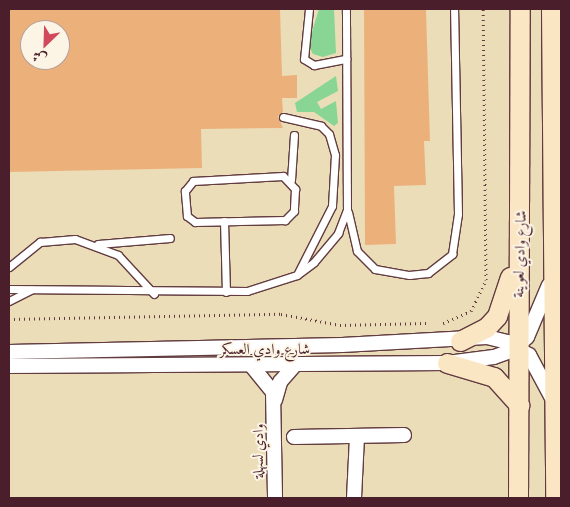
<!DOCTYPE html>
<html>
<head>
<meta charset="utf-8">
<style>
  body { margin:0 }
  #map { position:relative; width:570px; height:507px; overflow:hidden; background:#ecddb9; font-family:"Gentium Book Plus",Amiri,serif }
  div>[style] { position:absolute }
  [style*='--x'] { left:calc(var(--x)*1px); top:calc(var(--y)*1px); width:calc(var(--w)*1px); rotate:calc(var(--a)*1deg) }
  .green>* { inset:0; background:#89d593 }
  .building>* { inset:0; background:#ecb17b }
  .path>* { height:3px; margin-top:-1.5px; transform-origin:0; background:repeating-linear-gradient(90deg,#623c40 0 1px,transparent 0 5px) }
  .roads { filter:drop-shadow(1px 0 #623c40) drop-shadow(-1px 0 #623c40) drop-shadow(0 1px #623c40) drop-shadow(0 -1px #623c40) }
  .service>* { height:7px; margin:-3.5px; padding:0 3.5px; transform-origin:3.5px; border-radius:3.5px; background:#fff }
  .minor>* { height:14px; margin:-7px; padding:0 7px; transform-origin:7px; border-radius:7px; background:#fff }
  .secondary>* { height:19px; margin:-9.5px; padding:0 9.5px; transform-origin:9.5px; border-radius:9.5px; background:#fbe6c4 }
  span { translate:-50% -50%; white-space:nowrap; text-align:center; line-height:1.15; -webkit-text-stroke:4px #fcf5e5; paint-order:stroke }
  .street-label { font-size:15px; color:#4a1f2b }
  .frame { position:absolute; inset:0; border:10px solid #4a1f2b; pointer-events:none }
  .north { position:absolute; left:20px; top:20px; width:50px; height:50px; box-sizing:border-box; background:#fcf5e5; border:1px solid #b59f9b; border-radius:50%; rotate:204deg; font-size:14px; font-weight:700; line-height:20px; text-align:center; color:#4a1f2b }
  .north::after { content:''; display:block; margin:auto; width:18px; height:22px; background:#d1495b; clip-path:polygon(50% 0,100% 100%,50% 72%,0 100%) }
</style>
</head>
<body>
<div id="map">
  <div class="green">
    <i style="clip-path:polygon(319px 9px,334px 9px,336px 53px,323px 57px,313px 54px,308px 45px)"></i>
    <i style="clip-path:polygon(336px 76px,338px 91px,317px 102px,321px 109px,336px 101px,338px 123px,334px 126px,314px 112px,297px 112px,295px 103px)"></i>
  </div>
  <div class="building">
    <i style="clip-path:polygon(evenodd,9px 9px,280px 9px,282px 76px,297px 75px,297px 98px,282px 98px,283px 112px,278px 116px,283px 128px,201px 129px,202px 168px,9px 172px,9px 9px,30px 30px,60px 30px,60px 60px,30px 60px,30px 30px)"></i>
    <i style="clip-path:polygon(364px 9px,426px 9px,430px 141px,424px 141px,426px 185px,394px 186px,396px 244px,365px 245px)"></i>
  </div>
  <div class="path">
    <i style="--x:9;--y:319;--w:272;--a:-1.1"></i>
    <i style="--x:281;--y:314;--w:60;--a:10.6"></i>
    <i style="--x:340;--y:325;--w:87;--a:-1.3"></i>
    <i style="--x:443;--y:323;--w:30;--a:-23"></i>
    <i style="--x:471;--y:311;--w:34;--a:-64"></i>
    <i style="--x:486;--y:280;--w:271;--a:-90.6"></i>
  </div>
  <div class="roads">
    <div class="service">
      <i style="--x:309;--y:9;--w:50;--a:95.7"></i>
      <i style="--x:304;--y:59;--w:12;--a:31"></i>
      <i style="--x:314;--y:65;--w:33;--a:-11"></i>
      <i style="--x:283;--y:117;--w:39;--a:13"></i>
      <i style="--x:321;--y:126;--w:11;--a:45"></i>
      <i style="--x:329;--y:134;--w:22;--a:74"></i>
      <i style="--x:335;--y:155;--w:51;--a:93.4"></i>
      <i style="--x:332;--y:206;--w:75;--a:116.9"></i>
      <i style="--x:283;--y:176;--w:18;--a:47"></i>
      <i style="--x:295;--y:189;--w:22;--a:93"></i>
      <i style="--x:294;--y:211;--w:13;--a:135"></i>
      <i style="--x:285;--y:220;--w:90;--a:178.7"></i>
      <i style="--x:195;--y:222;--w:10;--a:-143"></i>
      <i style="--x:187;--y:216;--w:25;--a:-95"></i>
      <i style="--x:185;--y:191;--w:13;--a:-51"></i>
      <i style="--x:193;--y:181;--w:90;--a:-3.2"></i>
      <i style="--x:291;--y:180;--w:45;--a:-86.2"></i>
      <i style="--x:348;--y:212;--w:40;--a:77"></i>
      <i style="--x:357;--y:251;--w:25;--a:45"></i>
      <i style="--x:375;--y:269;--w:35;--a:10"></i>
      <i style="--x:409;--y:275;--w:19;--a:-6"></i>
      <i style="--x:428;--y:273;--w:31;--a:-38"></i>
      <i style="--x:452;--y:254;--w:40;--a:-81.5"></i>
      <i style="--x:458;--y:214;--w:205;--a:-91.1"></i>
      <i style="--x:224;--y:221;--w:71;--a:88.4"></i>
      <i style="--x:98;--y:244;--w:72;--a:-4.8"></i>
      <i style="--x:9;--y:267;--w:40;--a:-39"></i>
      <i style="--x:40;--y:242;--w:35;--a:-5"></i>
      <i style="--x:75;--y:239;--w:46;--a:20.4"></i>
      <i style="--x:118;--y:255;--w:53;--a:47.3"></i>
      <i style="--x:9;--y:289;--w:238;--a:0.5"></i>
      <i style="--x:247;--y:291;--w:52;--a:-17.7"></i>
      <i style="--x:297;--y:275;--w:21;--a:-37"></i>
      <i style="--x:314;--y:262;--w:38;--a:-50"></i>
      <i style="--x:338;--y:233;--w:25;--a:-69"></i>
      <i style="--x:347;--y:210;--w:201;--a:-90.3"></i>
      <i style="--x:9;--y:301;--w:25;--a:-27"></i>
    </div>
    <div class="minor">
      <i style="--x:9;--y:352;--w:333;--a:-1.2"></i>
      <i style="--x:342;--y:345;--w:145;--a:-3.2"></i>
      <i style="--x:487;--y:337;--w:21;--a:14"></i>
      <i style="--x:507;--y:342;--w:26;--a:31"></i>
      <i style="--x:529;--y:355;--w:47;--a:61.8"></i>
      <i style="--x:251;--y:365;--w:35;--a:51"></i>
      <i style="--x:273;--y:392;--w:106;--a:88.9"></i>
      <i style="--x:9;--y:366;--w:438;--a:-0.4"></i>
      <i style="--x:447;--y:363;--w:47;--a:-7.3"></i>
      <i style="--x:494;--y:357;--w:20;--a:-20"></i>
      <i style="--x:513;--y:350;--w:19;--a:-43"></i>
      <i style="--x:527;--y:337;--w:56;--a:-67.1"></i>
      <i style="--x:275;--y:400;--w:19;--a:-74"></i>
      <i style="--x:280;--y:382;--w:23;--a:-49"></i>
      <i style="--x:294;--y:437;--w:110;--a:-1"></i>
      <i style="--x:354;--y:498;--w:62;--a:-87.2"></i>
    </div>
    <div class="secondary">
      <i style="--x:551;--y:9;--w:489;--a:89.5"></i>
      <i style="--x:460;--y:341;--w:29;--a:-27"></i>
      <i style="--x:486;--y:328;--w:16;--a:-47"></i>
      <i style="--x:497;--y:316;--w:41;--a:-71.6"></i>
      <i style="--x:447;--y:363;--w:49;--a:16.6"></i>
      <i style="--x:494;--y:377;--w:38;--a:48"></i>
      <i style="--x:518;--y:498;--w:489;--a:-89.8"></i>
    </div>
  </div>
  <div class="street-label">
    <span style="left:519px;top:254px;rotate:-88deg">شارع وادي لعوينة</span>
    <span style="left:265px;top:349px">شارع وادي العسكر</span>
    <span style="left:258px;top:451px;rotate:-90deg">وادي لسهلة</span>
  </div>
  <div class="frame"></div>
  <div class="north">ش</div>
</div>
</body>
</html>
